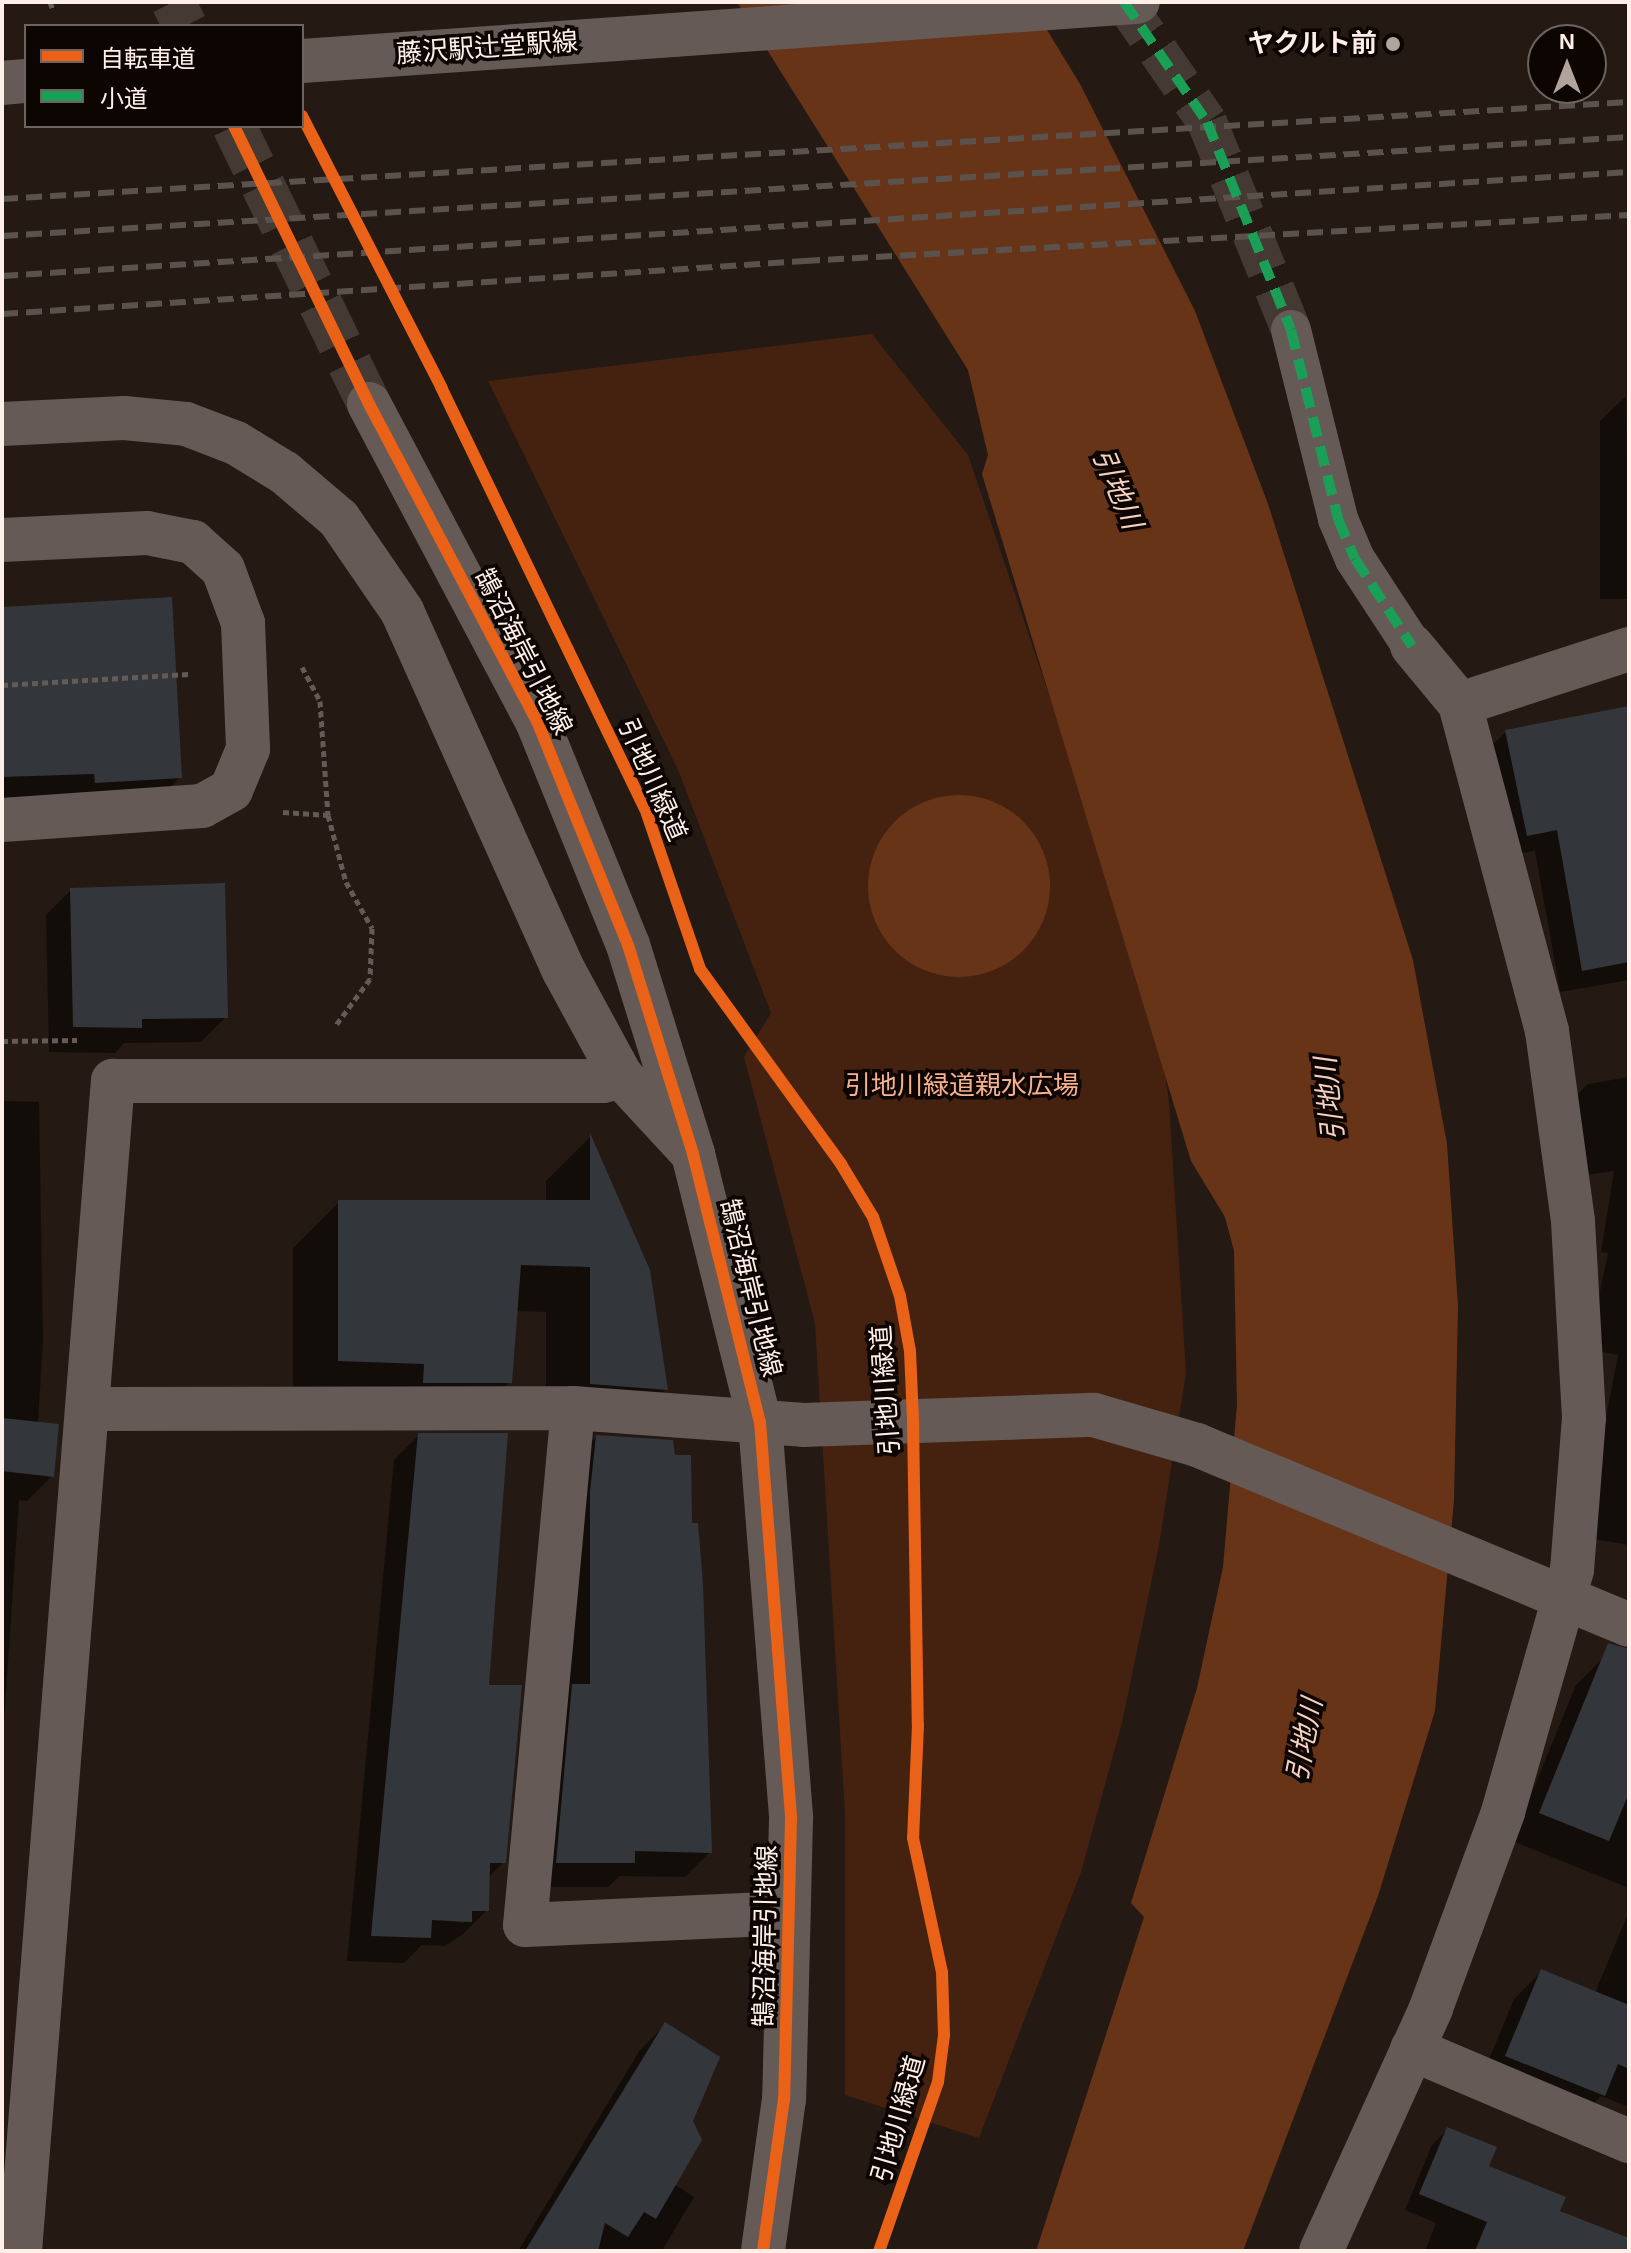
<!DOCTYPE html>
<html>
<head>
<meta charset="utf-8">
<style>
  body { margin:0 }
  #map { position:relative; width:1631px; height:2253px; overflow:hidden; background:#241913; font-family:Helvetica,"Noto Sans JP",sans-serif }
  div>[style] { position:absolute }
  [style*='--x'] { left:calc(var(--x)*1px); top:calc(var(--y)*1px); width:calc(var(--w)*1px); rotate:calc(var(--a)*1deg) }
  .green>* { inset:0; background:#45220f }
  .water>* { inset:0; background:#683418 }
  .round { border-radius:50% }
  .shadow>* { inset:0; background:#0007 }
  .building>* { inset:0; background:#33373c }
  .pedestrian-tunnel>* { height:40px; margin-top:-20px; transform-origin:0; background:repeating-linear-gradient(90deg,#453933 0 40px,transparent 0 60px) }
  .tertiary-tunnel>* { height:44px; margin-top:-22px; transform-origin:0; background:repeating-linear-gradient(90deg,#453933 0 44px,transparent 0 66px) }
  .path>* { height:5px; margin-top:-2.5px; transform-origin:0; background:repeating-linear-gradient(90deg,#645a56 0 6px,transparent 0 10px) }
  .pedestrian>* { height:40px; margin:-20px; padding:0 20px; transform-origin:20px; border-radius:20px; background:#655a55 }
  .minor>* { height:44px; margin:-22px; padding:0 22px; transform-origin:22px; border-radius:22px; background:#655a55 }
  .tertiary>* { height:44px; margin:-22px; padding:0 22px; transform-origin:22px; border-radius:22px; background:#655a55 }
  .rail>* { height:6px; margin-top:-3px; transform-origin:0; background:repeating-linear-gradient(90deg,#5b524e 0 16px,transparent 0 24px) }
  .tertiary-bridge>* { height:44px; margin:-22px; padding:0 22px; transform-origin:22px; border-radius:22px; background:#655a55 }
  .quiet>* { height:10px; margin-top:-5px; transform-origin:0; background:repeating-linear-gradient(90deg,#1a9f57 0 20px,transparent 0 30px) }
  .cycleway>* { height:12px; margin:-6px; padding:0 6px; transform-origin:6px; border-radius:6px; background:#ea6118 }
  .dots>* { width:22px; height:22px; translate:-50% -50%; box-sizing:border-box; border:4px solid #0d0502; border-radius:50% }
  span { translate:-50% -50%; white-space:nowrap; text-align:center; line-height:1.15; -webkit-text-stroke:7px #0d0502; paint-order:stroke }
  .poi-label { font-size:26px; color:#ffefe8; font-weight:700 }
  .right { translate:-100% -50%; text-align:right }
  .street-label { font-size:26px; color:#ffefe8 }
  .park-label { font-size:26px; color:#f8b18e }
  .water-label { font-size:28px; color:#f6d1bf; font-style:italic }
  .frame { position:absolute; inset:0; border:4px solid #ffefe8; pointer-events:none }
  .legend { position:absolute; left:24px; top:24px; width:280px; height:104px; box-sizing:border-box; background:#0d0502; border:2px solid #6e635e; margin:0; padding:10px 14px; list-style:none; font-size:24px; color:#ffefe8 }
  .legend li { display:flex; align-items:center; gap:16px; height:40px }
  .legend b { width:40px; border:2px solid #6e635e }
  .north { position:absolute; left:1527px; top:24px; width:80px; height:80px; box-sizing:border-box; background:#0d0502; border:2px solid #6e635e; border-radius:50%; rotate:0deg; font-size:22px; font-weight:700; line-height:32px; text-align:center; color:#ffefe8 }
  .north::after { content:''; display:block; margin:auto; width:28px; height:36px; background:#b2a49d; clip-path:polygon(50% 0,100% 100%,50% 72%,0 100%) }
</style>
</head>
<body>
<div id="map">
  <div class="green">
    <i style="clip-path:polygon(872px 334px,968px 455px,1156px 1011px,1169px 1102px,1186px 1373px,1159px 1545px,1122px 1723px,1081px 1872px,979px 2138px,845px 2095px,845px 1813px,815px 1323px,744px 1057px,771px 1013px,679px 772px,488px 381px)"></i>
  </div>
  <div class="water">
    <i style="clip-path:polygon(737px 2px,1030px 2px,1080px 84px,1195px 311px,1268px 504px,1413px 960px,1447px 1144px,1458px 1306px,1454px 1500px,1435px 1711px,1378px 1896px,1243px 2251px,1036px 2251px,1144px 1917px,1131px 1903px,1197px 1688px,1223px 1567px,1237px 1405px,1234px 1251px,1225px 1217px,1191px 1161px,982px 474px,988px 455px,968px 370px)"></i>
    <i class="round" style="left:868px;top:795px;width:182px;height:182px"></i>
  </div>
  <div class="shadow">
    <i style="clip-path:polygon(1626px 396px,1629px 599px,1600px 599px,1600px 421px)"></i>
    <i style="clip-path:polygon(2px 610px,180px 777px,155px 802px,2px 800px)"></i>
    <i style="clip-path:polygon(1629px 714px,1629px 980px,1560px 992px,1535px 851px,1505px 856px,1484px 753px,1506px 732px)"></i>
    <i style="clip-path:polygon(71px 890px,226px 1017px,201px 1042px,124px 1043px,115px 1053px,49px 1052px,46px 915px)"></i>
    <i style="clip-path:polygon(1629px 1077px,1629px 1545px,1583px 1537px,1618px 1355px,1588px 1349px,1608px 1253px,1601px 1252px,1614px 1171px,1579px 1176px,1567px 1105px,1588px 1084px)"></i>
    <i style="clip-path:polygon(2px 1101px,39px 1102px,43px 1340px,38px 1423px,52px 1476px,27px 1501px,19px 1500px,2px 1751px)"></i>
    <i style="clip-path:polygon(590px 1137px,648px 1270px,666px 1389px,621px 1434px,546px 1429px,546px 1312px,515px 1311px,510px 1382px,464px 1428px,293px 1405px,293px 1248px,339px 1202px,546px 1202px,546px 1181px)"></i>
    <i style="clip-path:polygon(evenodd,419px 1435px,504px 1862px,488px 1878px,487px 1910px,462px 1935px,445px 1946px,422px 1945px,404px 1963px,347px 1961px,394px 1460px,419px 1435px,422px 1917px,466px 1919px,463px 1923px,422px 1917px)"></i>
    <i style="clip-path:polygon(596px 1437px,690px 1525px,710px 1852px,685px 1877px,620px 1876px,608px 1887px,532px 1887px,571px 1462px)"></i>
    <i style="clip-path:polygon(1604px 1657px,1629px 1667px,1629px 1888px,1512px 1841px,1576px 1685px)"></i>
    <i style="clip-path:polygon(1629px 1911px,1629px 2107px,1601px 2096px,1575px 2123px,1479px 2084px,1514px 1999px,1542px 1971px,1595px 1993px)"></i>
    <i style="clip-path:polygon(665px 2025px,691px 2121px,674px 2184px,694px 2197px,662px 2251px,518px 2251px,640px 2050px)"></i>
    <i style="clip-path:polygon(1447px 2130px,1486px 2167px,1629px 2251px,1425px 2251px,1436px 2223px,1405px 2210px,1432px 2145px)"></i>
  </div>
  <div class="building">
    <i style="clip-path:polygon(172px 597px,182px 778px,95px 783px,94px 774px,2px 777px,2px 607px)"></i>
    <i style="clip-path:polygon(1629px 706px,1629px 962px,1582px 971px,1557px 830px,1527px 836px,1505px 730px)"></i>
    <i style="clip-path:polygon(225px 883px,228px 1018px,142px 1019px,142px 1028px,73px 1027px,70px 888px)"></i>
    <i style="clip-path:polygon(590px 1133px,650px 1270px,668px 1390px,590px 1384px,590px 1267px,521px 1265px,512px 1383px,423px 1383px,424px 1364px,338px 1361px,338px 1200px,590px 1200px)"></i>
    <i style="clip-path:polygon(2px 1418px,59px 1424px,54px 1477px,2px 1471px)"></i>
    <i style="clip-path:polygon(418px 1433px,508px 1433px,489px 1685px,522px 1685px,506px 1863px,490px 1863px,489px 1911px,472px 1911px,472px 1922px,432px 1920px,431px 1938px,371px 1936px)"></i>
    <i style="clip-path:polygon(596px 1435px,673px 1440px,675px 1455px,691px 1455px,692px 1523px,698px 1523px,703px 1584px,712px 1853px,635px 1851px,635px 1863px,556px 1863px,572px 1684px,590px 1684px,590px 1492px)"></i>
    <i style="clip-path:polygon(1608px 1643px,1629px 1649px,1629px 1793px,1609px 1841px,1539px 1813px)"></i>
    <i style="clip-path:polygon(1541px 1969px,1629px 2005px,1629px 2069px,1618px 2064px,1605px 2096px,1505px 2056px)"></i>
    <i style="clip-path:polygon(665px 2022px,720px 2057px,693px 2121px,702px 2140px,656px 2219px,644px 2212px,628px 2237px,605px 2223px,598px 2251px,525px 2251px)"></i>
    <i style="clip-path:polygon(1447px 2127px,1497px 2147px,1489px 2166px,1566px 2197px,1560px 2211px,1629px 2238px,1629px 2251px,1475px 2251px,1487px 2222px,1419px 2194px)"></i>
  </div>
  <div class="pedestrian-tunnel">
    <i style="--x:1124;--y:2;--w:146;--a:55.3"></i>
    <i style="--x:1207;--y:122;--w:224;--a:68"></i>
  </div>
  <div class="tertiary-tunnel">
    <i style="--x:173;--y:2;--w:27;--a:63"></i>
    <i style="--x:234;--y:126;--w:309;--a:64.1"></i>
  </div>
  <div class="path">
    <i style="--x:50;--y:2;--w:9;--a:69"></i>
    <i style="--x:441;--y:387;--w:321;--a:64.2"></i>
    <i style="--x:302;--y:667;--w:38;--a:62"></i>
    <i style="--x:320;--y:701;--w:114;--a:86"></i>
    <i style="--x:328;--y:815;--w:69;--a:75"></i>
    <i style="--x:346;--y:882;--w:53;--a:60.5"></i>
    <i style="--x:372;--y:928;--w:51;--a:92.2"></i>
    <i style="--x:370;--y:979;--w:57;--a:126.5"></i>
    <i style="--x:2;--y:685;--w:187;--a:-3.4"></i>
    <i style="--x:595;--y:706;--w:120;--a:64.3"></i>
    <i style="--x:647;--y:814;--w:164;--a:71.1"></i>
    <i style="--x:700;--y:969;--w:241;--a:54.1"></i>
    <i style="--x:841;--y:1164;--w:62;--a:58.9"></i>
    <i style="--x:873;--y:1217;--w:83;--a:71.1"></i>
    <i style="--x:900;--y:1296;--w:73;--a:81.3"></i>
    <i style="--x:283;--y:812;--w:45;--a:3.8"></i>
    <i style="--x:2;--y:1041;--w:75;--a:-0.8"></i>
    <i style="--x:879;--y:2251;--w:179;--a:-70.8"></i>
    <i style="--x:938;--y:2082;--w:47;--a:-82.7"></i>
    <i style="--x:944;--y:2035;--w:63;--a:-91.8"></i>
    <i style="--x:942;--y:1972;--w:137;--a:-102.2"></i>
    <i style="--x:913;--y:1838;--w:113;--a:-87.5"></i>
    <i style="--x:918;--y:1725;--w:247;--a:-91.2"></i>
  </div>
  <div class="pedestrian">
    <i style="--x:1291;--y:330;--w:195;--a:76"></i>
    <i style="--x:1338;--y:519;--w:43;--a:67"></i>
    <i style="--x:1355;--y:559;--w:104;--a:56.8"></i>
  </div>
  <div class="minor">
    <i style="--x:2;--y:424;--w:122;--a:-2.8"></i>
    <i style="--x:124;--y:418;--w:62;--a:5.5"></i>
    <i style="--x:186;--y:424;--w:53;--a:20.8"></i>
    <i style="--x:236;--y:443;--w:57;--a:31.5"></i>
    <i style="--x:285;--y:473;--w:71;--a:40.4"></i>
    <i style="--x:339;--y:519;--w:112;--a:55.6"></i>
    <i style="--x:402;--y:611;--w:395;--a:65.8"></i>
    <i style="--x:564;--y:971;--w:119;--a:61.5"></i>
    <i style="--x:621;--y:1076;--w:106;--a:47.3"></i>
    <i style="--x:2;--y:540;--w:145;--a:-2.8"></i>
    <i style="--x:147;--y:533;--w:47;--a:11.1"></i>
    <i style="--x:193;--y:542;--w:40;--a:42"></i>
    <i style="--x:223;--y:569;--w:58;--a:69.7"></i>
    <i style="--x:243;--y:623;--w:126;--a:87.7"></i>
    <i style="--x:248;--y:749;--w:44;--a:112.5"></i>
    <i style="--x:231;--y:790;--w:33;--a:151"></i>
    <i style="--x:202;--y:806;--w:200;--a:176"></i>
    <i style="--x:1412;--y:646;--w:75;--a:50.4"></i>
    <i style="--x:1460;--y:704;--w:178;--a:-18"></i>
    <i style="--x:573;--y:1408;--w:519;--a:95.3"></i>
    <i style="--x:525;--y:1925;--w:263;--a:-2.6"></i>
    <i style="--x:88;--y:1409;--w:485;--a:-0.1"></i>
    <i style="--x:573;--y:1408;--w:231;--a:4.2"></i>
    <i style="--x:803;--y:1425;--w:291;--a:-2"></i>
    <i style="--x:1094;--y:1415;--w:107;--a:16.2"></i>
    <i style="--x:1197;--y:1445;--w:468;--a:22.6"></i>
    <i style="--x:1412;--y:2049;--w:236;--a:23"></i>
    <i style="--x:20;--y:2251;--w:1174;--a:-85.46"></i>
    <i style="--x:113;--y:1081;--w:490;--a:0"></i>
    <i style="--x:603;--y:1081;--w:19;--a:-16"></i>
    <i style="--x:1321;--y:2251;--w:267;--a:-65.6"></i>
    <i style="--x:1431;--y:2008;--w:209;--a:-69.8"></i>
    <i style="--x:1503;--y:1812;--w:252;--a:-74.1"></i>
    <i style="--x:1572;--y:1570;--w:152;--a:-85.5"></i>
    <i style="--x:1584;--y:1418;--w:197;--a:-93.2"></i>
    <i style="--x:1573;--y:1221;--w:192;--a:-97.8"></i>
    <i style="--x:1547;--y:1031;--w:338;--a:-104.9"></i>
  </div>
  <div class="tertiary">
    <i style="--x:302;--y:61;--w:372;--a:-4"></i>
    <i style="--x:2;--y:83;--w:24;--a:-5"></i>
    <i style="--x:369;--y:404;--w:359;--a:62.1"></i>
    <i style="--x:537;--y:721;--w:242;--a:67.9"></i>
    <i style="--x:628;--y:945;--w:219;--a:72.7"></i>
    <i style="--x:693;--y:1154;--w:276;--a:76"></i>
    <i style="--x:760;--y:1422;--w:398;--a:85.5"></i>
    <i style="--x:791;--y:1819;--w:280;--a:91.4"></i>
    <i style="--x:784;--y:2099;--w:153;--a:97.9"></i>
  </div>
  <div class="rail">
    <i style="--x:2;--y:199;--w:1630;--a:-3.41"></i>
    <i style="--x:2;--y:236;--w:1630;--a:-3.48"></i>
    <i style="--x:2;--y:276;--w:1630;--a:-3.66"></i>
    <i style="--x:2;--y:314;--w:804;--a:-3.78"></i>
    <i style="--x:804;--y:261;--w:826;--a:-3.19"></i>
  </div>
  <div class="tertiary-bridge">
    <i style="--x:673;--y:35;--w:466;--a:-4.1"></i>
  </div>
  <div class="quiet">
    <i style="--x:1124;--y:2;--w:146;--a:55.3"></i>
    <i style="--x:1207;--y:122;--w:224;--a:68"></i>
    <i style="--x:1291;--y:330;--w:195;--a:76"></i>
    <i style="--x:1338;--y:519;--w:43;--a:67"></i>
    <i style="--x:1355;--y:559;--w:104;--a:56.8"></i>
  </div>
  <div class="cycleway">
    <i style="--x:302;--y:116;--w:305;--a:62.8"></i>
    <i style="--x:441;--y:387;--w:474;--a:64.2"></i>
    <i style="--x:647;--y:814;--w:164;--a:71.1"></i>
    <i style="--x:700;--y:969;--w:241;--a:54.1"></i>
    <i style="--x:841;--y:1164;--w:62;--a:58.9"></i>
    <i style="--x:873;--y:1217;--w:83;--a:71.1"></i>
    <i style="--x:900;--y:1296;--w:56;--a:79.7"></i>
    <i style="--x:910;--y:1351;--w:70;--a:87.5"></i>
    <i style="--x:913;--y:1421;--w:304;--a:89.1"></i>
    <i style="--x:918;--y:1725;--w:113;--a:92.5"></i>
    <i style="--x:913;--y:1838;--w:137;--a:77.8"></i>
    <i style="--x:942;--y:1972;--w:63;--a:88.2"></i>
    <i style="--x:944;--y:2035;--w:47;--a:97.3"></i>
    <i style="--x:938;--y:2082;--w:179;--a:109.2"></i>
    <i style="--x:234;--y:126;--w:309;--a:64.1"></i>
    <i style="--x:369;--y:404;--w:359;--a:62.1"></i>
    <i style="--x:537;--y:721;--w:242;--a:67.9"></i>
    <i style="--x:628;--y:945;--w:219;--a:72.7"></i>
    <i style="--x:693;--y:1154;--w:276;--a:76"></i>
    <i style="--x:760;--y:1422;--w:398;--a:85.5"></i>
    <i style="--x:791;--y:1819;--w:280;--a:91.4"></i>
    <i style="--x:784;--y:2099;--w:153;--a:97.9"></i>
  </div>
  <div class="dots">
    <i style="left:1393px;top:44px;background:#b2a49d"></i>
  </div>
  <div class="poi-label">
    <span class="right" style="left:1377px;top:44px">ヤクルト前</span>
  </div>
  <div class="street-label">
    <span style="left:487px;top:48px;rotate:-4deg">藤沢駅辻堂駅線</span>
    <span style="left:523px;top:652px;rotate:63deg">鵠沼海岸引地線</span>
    <span style="left:652px;top:780px;rotate:66deg">引地川緑道</span>
    <span style="left:750px;top:1288px;rotate:76deg">鵠沼海岸引地線</span>
    <span style="left:886px;top:1390px;rotate:-94deg">引地川緑道</span>
    <span style="left:766px;top:1936px;rotate:-89deg">鵠沼海岸引地線</span>
    <span style="left:899px;top:2119px;rotate:-74deg">引地川緑道</span>
  </div>
  <div class="park-label">
    <span style="left:962px;top:1086px">引地川緑道親水広場</span>
  </div>
  <div class="water-label">
    <span style="left:1117px;top:489px;rotate:67deg">引地川</span>
    <span style="left:1330px;top:1099px;rotate:-96deg">引地川</span>
    <span style="left:1305px;top:1740px;rotate:-79deg">引地川</span>
  </div>
  <div class="frame"></div>
  <ul class="legend">
  <li><b style="height:10px;background:#ea6118"></b>自転車道</li>
  <li><b style="height:10px;background:#1a9f57"></b>小道</li>
  </ul>
  <div class="north">N</div>
</div>
</body>
</html>
